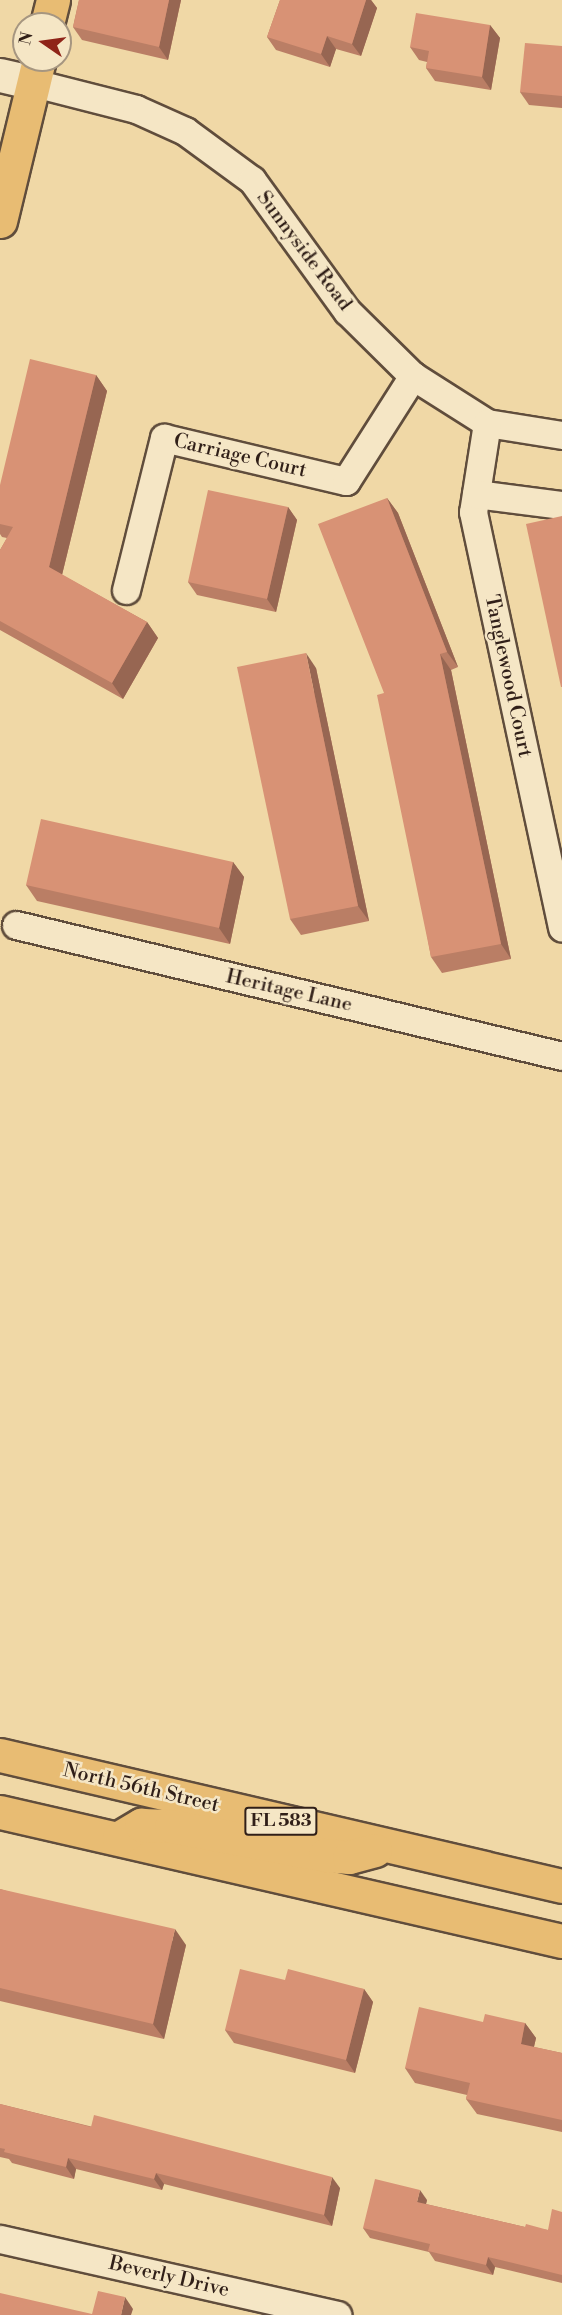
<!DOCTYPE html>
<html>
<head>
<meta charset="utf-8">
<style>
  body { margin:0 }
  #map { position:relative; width:562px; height:2315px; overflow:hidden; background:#f0d8a6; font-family:"Libre Bodoni",serif }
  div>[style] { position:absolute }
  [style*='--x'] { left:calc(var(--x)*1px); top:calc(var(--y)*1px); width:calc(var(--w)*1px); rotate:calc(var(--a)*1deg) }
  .roads { filter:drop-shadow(2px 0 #604d3c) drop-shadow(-2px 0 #604d3c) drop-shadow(0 2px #604d3c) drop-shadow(0 -2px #604d3c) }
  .street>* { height:27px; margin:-13.5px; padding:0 13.5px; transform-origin:13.5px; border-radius:13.5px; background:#f5e6c5 }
  .secondary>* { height:33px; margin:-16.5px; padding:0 16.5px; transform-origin:16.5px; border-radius:16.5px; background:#f5e6c5 }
  .primary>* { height:33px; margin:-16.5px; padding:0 16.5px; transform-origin:16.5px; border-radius:16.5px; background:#e8bc73 }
  .wall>* { inset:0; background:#ba7e65 }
  .shaded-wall>* { inset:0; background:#976652 }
  .building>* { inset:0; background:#d89275 }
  span { translate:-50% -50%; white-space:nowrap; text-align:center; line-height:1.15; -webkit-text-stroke:5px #f5e6c5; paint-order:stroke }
  .shield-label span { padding:2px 4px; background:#f5e6c5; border:2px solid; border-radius:4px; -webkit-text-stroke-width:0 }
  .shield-label { font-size:18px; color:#301f18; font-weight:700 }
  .street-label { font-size:20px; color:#301f18 }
  .north { position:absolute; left:12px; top:12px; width:60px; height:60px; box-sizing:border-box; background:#f5e6c5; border:2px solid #a69680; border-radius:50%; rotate:283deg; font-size:16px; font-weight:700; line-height:24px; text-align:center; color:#301f18 }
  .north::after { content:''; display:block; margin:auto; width:21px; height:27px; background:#8f2418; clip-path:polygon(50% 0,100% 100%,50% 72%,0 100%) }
</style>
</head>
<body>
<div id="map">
  <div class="roads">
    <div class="street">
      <i style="--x:34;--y:83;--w:105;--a:14.3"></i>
      <i style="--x:136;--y:109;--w:54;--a:24.2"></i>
      <i style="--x:185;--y:131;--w:83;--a:36.2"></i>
      <i style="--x:252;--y:180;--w:162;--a:54.1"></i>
      <i style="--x:347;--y:311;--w:93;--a:44.6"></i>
      <i style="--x:413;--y:376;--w:88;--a:32.4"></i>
      <i style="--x:487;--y:423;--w:76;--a:9.1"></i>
      <i style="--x:487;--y:423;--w:90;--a:98.9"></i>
      <i style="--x:473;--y:512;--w:425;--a:77.9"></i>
      <i style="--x:476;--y:494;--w:87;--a:7.3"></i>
      <i style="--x:126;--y:590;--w:157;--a:-76"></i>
      <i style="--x:164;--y:438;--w:187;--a:13.3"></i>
      <i style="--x:346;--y:481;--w:125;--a:-57.5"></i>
      <i style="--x:16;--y:925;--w:561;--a:13.49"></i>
      <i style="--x:0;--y:2239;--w:346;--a:12.7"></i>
    </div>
    <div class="secondary">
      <i style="--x:0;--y:75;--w:35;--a:13"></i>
    </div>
    <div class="primary">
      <i style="--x:47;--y:24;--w:25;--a:-76"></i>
      <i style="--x:0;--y:221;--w:166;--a:-76.4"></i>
      <i style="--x:0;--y:1755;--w:577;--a:13.12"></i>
      <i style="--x:0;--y:1812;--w:577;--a:12.93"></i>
      <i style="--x:119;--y:1838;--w:26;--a:-31"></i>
      <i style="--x:141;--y:1825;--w:30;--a:2"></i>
      <i style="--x:171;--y:1826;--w:157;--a:10.7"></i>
      <i style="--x:325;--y:1855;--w:24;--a:5"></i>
      <i style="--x:349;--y:1857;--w:27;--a:-15"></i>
    </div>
  </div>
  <div class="wall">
    <i style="clip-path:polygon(79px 0,181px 0,168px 60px,82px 40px,73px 27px)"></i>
    <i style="clip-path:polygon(280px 0,371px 0,377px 8px,361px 56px,336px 49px,330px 67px,276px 50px,267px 37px)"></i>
    <i style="clip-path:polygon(490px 25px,500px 38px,491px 90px,435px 81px,426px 68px,427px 62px,419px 60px,410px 47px)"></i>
    <i style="clip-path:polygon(562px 46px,562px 108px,529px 105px,520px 92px)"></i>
    <i style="clip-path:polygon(96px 375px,107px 391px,62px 575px,147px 622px,158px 638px,123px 699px,0 630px,0 550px,7px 538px,2px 537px,0 534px,0 524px)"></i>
    <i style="clip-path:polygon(387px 498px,398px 513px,458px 667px,451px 670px,511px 959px,442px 973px,431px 957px,384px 693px)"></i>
    <i style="clip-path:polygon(288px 507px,297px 520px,276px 612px,197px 595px,188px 582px)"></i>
    <i style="clip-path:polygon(316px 668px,369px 921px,301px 935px,290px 919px)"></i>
    <i style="clip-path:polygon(233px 862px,244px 877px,230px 944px,37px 901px,26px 885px)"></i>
    <i style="clip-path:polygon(0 1889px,186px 1945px,164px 2039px,0 2001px)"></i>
    <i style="clip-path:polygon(285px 1980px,364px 1989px,373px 2002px,355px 2073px,234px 2043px,225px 2030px)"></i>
    <i style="clip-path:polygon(483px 2022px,525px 2023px,536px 2038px,534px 2047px,562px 2053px,562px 2132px,477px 2114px,466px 2099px,467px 2095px,415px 2083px,405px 2068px)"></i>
    <i style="clip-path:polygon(0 2104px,340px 2188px,332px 2226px,164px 2184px,162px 2190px,76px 2169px,74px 2179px,12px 2163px,9px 2159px,0 2157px)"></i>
    <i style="clip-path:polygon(427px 2200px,426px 2204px,525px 2227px,548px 2230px,562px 2212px,562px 2283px,495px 2267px,493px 2275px,435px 2261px,429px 2252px,370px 2238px,363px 2228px)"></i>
  </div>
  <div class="shaded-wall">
    <i style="clip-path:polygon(169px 0,181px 0,168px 60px,159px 47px)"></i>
    <i style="clip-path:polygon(366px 0,371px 0,377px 8px,361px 56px,352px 44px)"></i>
    <i style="clip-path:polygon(490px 25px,500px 38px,491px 90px,482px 77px)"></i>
    <i style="clip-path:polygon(327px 36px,336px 49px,330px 67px,321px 54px)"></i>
    <i style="clip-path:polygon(96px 375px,107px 391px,60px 583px,49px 567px)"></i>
    <i style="clip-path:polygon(387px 498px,398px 513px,458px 667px,447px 652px)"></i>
    <i style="clip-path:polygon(288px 507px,297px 520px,276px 612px,267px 599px)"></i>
    <i style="clip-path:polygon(147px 622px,158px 638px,123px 699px,112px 683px)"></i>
    <i style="clip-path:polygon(306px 653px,316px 668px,369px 921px,358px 906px)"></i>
    <i style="clip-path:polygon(440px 654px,451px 670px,511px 959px,501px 944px)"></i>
    <i style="clip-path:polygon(233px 862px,244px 877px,230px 944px,219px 928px)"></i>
    <i style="clip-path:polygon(175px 1929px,186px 1945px,164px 2039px,153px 2024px)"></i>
    <i style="clip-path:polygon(364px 1989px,373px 2002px,355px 2073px,346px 2060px)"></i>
    <i style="clip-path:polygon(525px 2023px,536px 2038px,531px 2059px,521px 2044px)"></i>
    <i style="clip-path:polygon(68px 2158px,76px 2169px,74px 2179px,66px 2167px)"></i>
    <i style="clip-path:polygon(156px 2173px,164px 2184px,162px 2190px,154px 2179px)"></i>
    <i style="clip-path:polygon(332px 2177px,340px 2188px,332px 2226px,324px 2215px)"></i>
    <i style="clip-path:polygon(420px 2190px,427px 2200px,424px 2212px,417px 2202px)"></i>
    <i style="clip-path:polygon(488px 2257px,495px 2267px,493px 2275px,486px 2265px)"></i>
    <i style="clip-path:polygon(125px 2297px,133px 2309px,131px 2315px,121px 2315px)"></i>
  </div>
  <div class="building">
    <i style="clip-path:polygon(79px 0,169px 0,159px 47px,73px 27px)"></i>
    <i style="clip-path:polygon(280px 0,366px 0,352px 44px,327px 36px,321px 54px,267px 37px)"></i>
    <i style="clip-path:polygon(416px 13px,490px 25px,482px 77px,426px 68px,429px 51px,410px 47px)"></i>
    <i style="clip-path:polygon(525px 43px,562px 46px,562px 96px,520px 92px)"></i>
    <i style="clip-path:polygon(30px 359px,96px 375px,49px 567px,147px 622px,112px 683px,0 621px,0 550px,13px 527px,0 524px,0 485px)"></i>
    <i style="clip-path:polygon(208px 490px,288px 507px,267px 599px,188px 582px)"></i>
    <i style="clip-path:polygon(387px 498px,447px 652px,440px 654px,501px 944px,431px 957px,377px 695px,384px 693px,318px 524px)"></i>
    <i style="clip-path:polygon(562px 516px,562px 687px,561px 687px,526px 524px)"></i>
    <i style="clip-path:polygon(306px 653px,358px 906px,290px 919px,237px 667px)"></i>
    <i style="clip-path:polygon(41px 819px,233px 862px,219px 928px,26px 885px)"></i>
    <i style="clip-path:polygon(0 1889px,175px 1929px,153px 2024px,0 1988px)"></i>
    <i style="clip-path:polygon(240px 1969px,285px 1980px,288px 1969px,364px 1989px,346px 2060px,225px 2030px)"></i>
    <i style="clip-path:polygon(419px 2007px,483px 2022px,485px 2014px,525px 2023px,521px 2044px,562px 2053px,562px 2120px,466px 2099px,470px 2083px,405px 2068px)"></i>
    <i style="clip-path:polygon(0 2104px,91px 2127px,94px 2115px,332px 2177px,324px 2215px,156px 2173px,154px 2179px,68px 2158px,66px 2167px,4px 2152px,5px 2149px,0 2148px)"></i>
    <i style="clip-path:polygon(375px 2179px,420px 2190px,417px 2202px,525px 2227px,526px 2224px,548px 2230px,552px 2209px,562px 2212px,562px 2275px,488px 2257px,486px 2265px,428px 2251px,430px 2244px,363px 2228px)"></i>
    <i style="clip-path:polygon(98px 2291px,125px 2297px,121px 2315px,0 2315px,0 2293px,92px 2314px)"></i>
  </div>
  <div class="shield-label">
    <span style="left:281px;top:1821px">FL 583</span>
  </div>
  <div class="street-label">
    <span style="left:304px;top:251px;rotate:53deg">Sunnyside Road</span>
    <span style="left:240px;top:456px;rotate:13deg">Carriage Court</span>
    <span style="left:508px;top:676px;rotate:78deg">Tanglewood Court</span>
    <span style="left:289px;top:991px;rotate:13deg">Heritage Lane</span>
    <span style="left:141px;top:1788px;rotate:13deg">North 56th Street</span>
    <span style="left:169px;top:2277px;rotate:13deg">Beverly Drive</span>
  </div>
  <div class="north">N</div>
</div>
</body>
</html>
